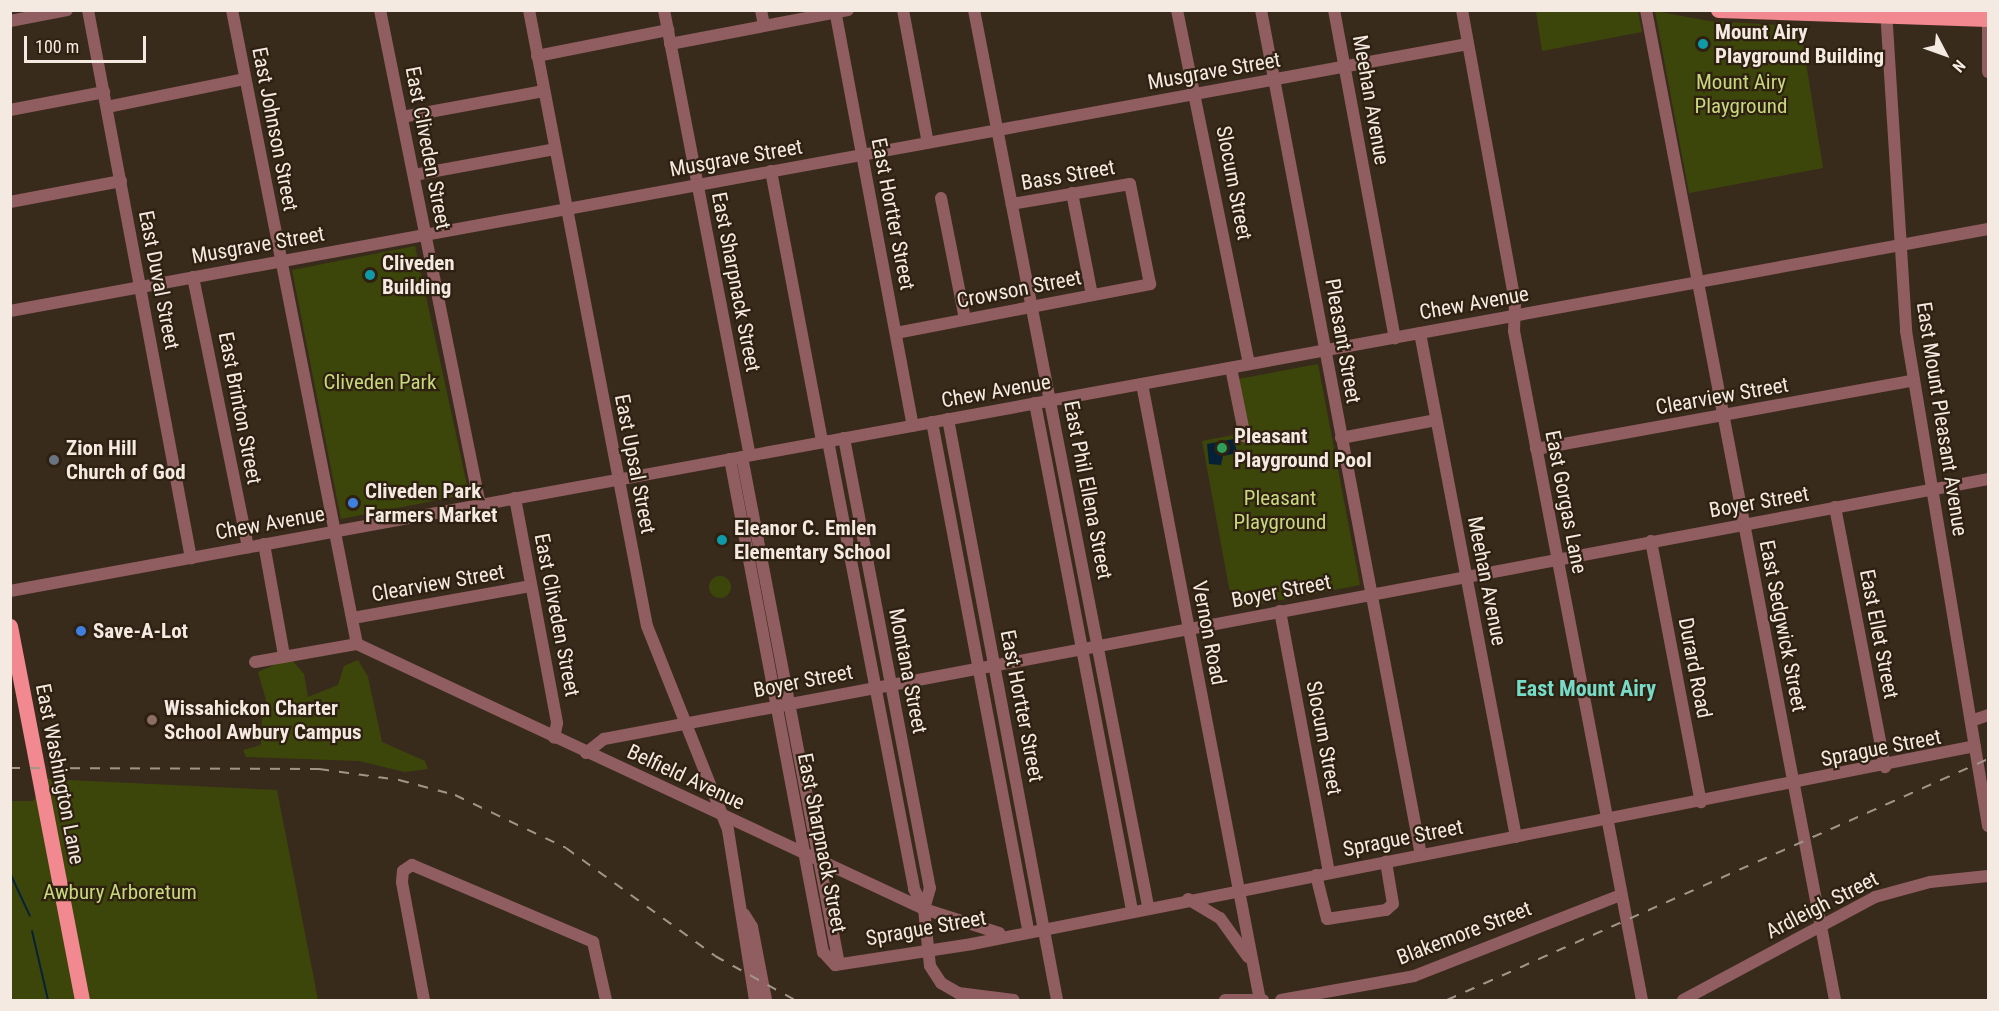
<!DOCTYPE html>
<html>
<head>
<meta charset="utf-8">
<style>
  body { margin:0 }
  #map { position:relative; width:1999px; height:1011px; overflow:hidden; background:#392b1c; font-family:"Roboto Condensed",sans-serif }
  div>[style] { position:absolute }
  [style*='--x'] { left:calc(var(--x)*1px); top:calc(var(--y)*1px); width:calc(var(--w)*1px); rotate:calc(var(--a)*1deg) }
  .green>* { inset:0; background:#3d460a }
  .round { border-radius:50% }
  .water>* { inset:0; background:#062137 }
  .stream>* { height:2px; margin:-1px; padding:0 1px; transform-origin:1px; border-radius:1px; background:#062137 }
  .minor>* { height:12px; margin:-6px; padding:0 6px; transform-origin:6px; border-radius:6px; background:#905d60 }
  .major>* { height:15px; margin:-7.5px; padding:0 7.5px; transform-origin:7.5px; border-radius:7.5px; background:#f28991 }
  .rail>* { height:2px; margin-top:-1px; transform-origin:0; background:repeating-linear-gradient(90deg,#a19589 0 10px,transparent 0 20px) }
  .dots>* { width:16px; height:16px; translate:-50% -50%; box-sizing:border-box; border:3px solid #2f2112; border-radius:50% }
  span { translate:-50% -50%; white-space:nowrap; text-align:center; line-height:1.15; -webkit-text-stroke:4.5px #2f2112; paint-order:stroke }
  .poi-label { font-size:21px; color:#f4eae1; font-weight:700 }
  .left { translate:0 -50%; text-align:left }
  .street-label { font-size:21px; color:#f4eae1 }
  .park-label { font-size:21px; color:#c7d97c }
  .neighbourhood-label { font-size:22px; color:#76dcc8; font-weight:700 }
  .frame { position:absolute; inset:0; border:12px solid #f4eae1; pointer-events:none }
  .north { position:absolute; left:1915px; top:24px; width:60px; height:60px; -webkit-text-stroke:4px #2f2112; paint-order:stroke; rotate:131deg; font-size:16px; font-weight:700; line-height:24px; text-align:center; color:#f4eae1 }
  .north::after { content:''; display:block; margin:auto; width:21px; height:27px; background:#f4eae1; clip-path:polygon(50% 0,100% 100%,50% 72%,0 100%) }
  .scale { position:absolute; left:24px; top:36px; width:122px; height:27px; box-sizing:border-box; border:3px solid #f4eae1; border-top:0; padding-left:8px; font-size:18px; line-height:21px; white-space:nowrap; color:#f4eae1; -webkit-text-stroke:4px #2f2112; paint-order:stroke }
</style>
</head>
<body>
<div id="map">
  <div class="green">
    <i style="clip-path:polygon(1536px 11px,1638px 11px,1642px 32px,1542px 51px)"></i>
    <i style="clip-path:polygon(1655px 11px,1709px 21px,1800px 26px,1823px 168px,1689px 193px)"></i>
    <i style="clip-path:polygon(415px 246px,469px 494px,341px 519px,292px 270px)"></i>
    <i style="clip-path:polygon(1318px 364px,1360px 585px,1233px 609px,1202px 441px,1238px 434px,1228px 381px)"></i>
    <i class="round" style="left:709px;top:576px;width:22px;height:22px"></i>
    <i style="clip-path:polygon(290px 658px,304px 674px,308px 697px,338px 685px,344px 666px,358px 660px,368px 677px,382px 742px,425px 761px,428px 769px,405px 772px,359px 761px,246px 757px,243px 750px,261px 745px,262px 718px,269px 711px,258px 672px)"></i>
    <i style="clip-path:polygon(47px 779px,277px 790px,318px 1000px,11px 1000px,11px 801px,33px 801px)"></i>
  </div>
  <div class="water">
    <i style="clip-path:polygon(1234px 439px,1237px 453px,1223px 456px,1221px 465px,1209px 464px,1207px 444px)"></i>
  </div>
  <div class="stream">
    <i style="--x:10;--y:873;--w:47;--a:65.1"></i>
    <i style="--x:32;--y:931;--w:71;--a:76.9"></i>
  </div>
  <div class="minor">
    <i style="--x:88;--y:10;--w:558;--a:79.36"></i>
    <i style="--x:232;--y:10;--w:646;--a:78.85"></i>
    <i style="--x:380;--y:10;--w:505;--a:78.58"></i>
    <i style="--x:529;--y:10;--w:627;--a:79.16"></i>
    <i style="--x:647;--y:626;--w:219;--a:68.3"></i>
    <i style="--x:728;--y:830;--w:172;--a:81"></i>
    <i style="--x:664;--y:10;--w:453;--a:79.1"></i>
    <i style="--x:761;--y:10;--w:16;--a:79"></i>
    <i style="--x:835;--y:10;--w:423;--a:79.4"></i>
    <i style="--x:903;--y:10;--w:135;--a:79.4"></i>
    <i style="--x:974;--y:10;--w:913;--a:79.01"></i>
    <i style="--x:1177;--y:10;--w:361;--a:78.5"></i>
    <i style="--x:1261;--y:10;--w:860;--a:79.28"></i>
    <i style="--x:1334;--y:10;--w:334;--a:79.5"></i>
    <i style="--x:1462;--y:10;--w:298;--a:79.7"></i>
    <i style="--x:1515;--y:303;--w:28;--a:92"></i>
    <i style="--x:1514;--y:331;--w:681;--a:79.17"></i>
    <i style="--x:1646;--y:10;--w:1008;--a:79.19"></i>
    <i style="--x:1886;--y:10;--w:322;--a:86.4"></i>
    <i style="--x:1906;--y:331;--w:502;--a:80.59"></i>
    <i style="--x:1988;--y:19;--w:53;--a:90"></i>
    <i style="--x:10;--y:21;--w:58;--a:-10.9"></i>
    <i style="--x:670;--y:44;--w:181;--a:-10.8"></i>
    <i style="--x:537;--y:56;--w:134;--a:-11.2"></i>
    <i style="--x:107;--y:107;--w:141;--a:-11.5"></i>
    <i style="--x:10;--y:110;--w:96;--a:-10.8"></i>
    <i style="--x:402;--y:117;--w:144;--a:-10.4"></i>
    <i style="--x:771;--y:171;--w:276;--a:79.3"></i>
    <i style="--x:414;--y:175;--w:143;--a:-10.4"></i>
    <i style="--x:1072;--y:193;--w:104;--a:78.9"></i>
    <i style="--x:941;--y:198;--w:123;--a:78.8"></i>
    <i style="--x:10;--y:202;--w:113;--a:-10.7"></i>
    <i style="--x:193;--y:277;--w:276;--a:78.5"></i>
    <i style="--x:10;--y:311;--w:1482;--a:-10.38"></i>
    <i style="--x:896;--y:333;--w:259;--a:-10.9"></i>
    <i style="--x:1150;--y:284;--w:102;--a:-101.3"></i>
    <i style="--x:1130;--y:184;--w:120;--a:170.4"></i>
    <i style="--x:1420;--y:333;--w:513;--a:79.22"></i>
    <i style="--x:1231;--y:368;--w:70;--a:78.5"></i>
    <i style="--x:1142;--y:384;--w:627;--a:79.16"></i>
    <i style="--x:1035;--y:403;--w:516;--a:79.17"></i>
    <i style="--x:948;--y:419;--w:591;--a:79.37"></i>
    <i style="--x:932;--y:422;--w:516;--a:79.28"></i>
    <i style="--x:844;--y:438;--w:458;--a:79.2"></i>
    <i style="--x:930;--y:888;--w:22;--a:106"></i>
    <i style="--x:1341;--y:438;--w:97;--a:-10.7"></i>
    <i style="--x:828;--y:441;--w:456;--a:79.1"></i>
    <i style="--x:914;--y:889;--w:22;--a:63"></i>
    <i style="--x:924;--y:909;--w:57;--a:84"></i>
    <i style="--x:930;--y:966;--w:20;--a:57"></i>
    <i style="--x:941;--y:983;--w:20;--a:30"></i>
    <i style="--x:958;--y:993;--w:56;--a:7.1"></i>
    <i style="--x:1536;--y:449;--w:384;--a:-10.3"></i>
    <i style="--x:742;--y:457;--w:516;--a:79.17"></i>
    <i style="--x:730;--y:459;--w:502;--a:79.32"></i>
    <i style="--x:823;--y:952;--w:18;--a:47"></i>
    <i style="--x:835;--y:965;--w:139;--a:-8.7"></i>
    <i style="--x:972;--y:944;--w:1022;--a:-11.17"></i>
    <i style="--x:515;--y:498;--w:229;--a:79.4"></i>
    <i style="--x:557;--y:723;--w:15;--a:101"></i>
    <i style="--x:1835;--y:507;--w:265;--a:79.1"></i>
    <i style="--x:1651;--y:541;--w:266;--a:79.2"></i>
    <i style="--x:264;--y:544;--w:113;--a:79.8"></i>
    <i style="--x:10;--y:591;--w:2011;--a:-10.37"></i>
    <i style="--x:1280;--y:611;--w:266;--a:79.4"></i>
    <i style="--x:353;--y:618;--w:181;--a:-10.2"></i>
    <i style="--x:357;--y:644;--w:626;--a:25.05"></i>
    <i style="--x:924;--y:909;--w:79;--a:17.7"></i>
    <i style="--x:255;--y:662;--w:104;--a:-10"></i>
    <i style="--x:1971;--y:721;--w:18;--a:-19"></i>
    <i style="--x:586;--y:753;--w:23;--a:-38"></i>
    <i style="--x:604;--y:739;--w:1408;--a:-10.64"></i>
    <i style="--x:1316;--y:875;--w:45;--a:76"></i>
    <i style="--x:1327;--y:919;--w:60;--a:-8.7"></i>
    <i style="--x:1386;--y:910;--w:9;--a:-41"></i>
    <i style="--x:1393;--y:904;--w:43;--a:-99.5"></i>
    <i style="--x:1188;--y:899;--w:37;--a:31"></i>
    <i style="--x:1220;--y:918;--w:48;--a:54.3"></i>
    <i style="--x:744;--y:914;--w:15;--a:58"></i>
    <i style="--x:752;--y:927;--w:74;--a:79.1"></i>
    <i style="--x:424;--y:1000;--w:120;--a:-100.6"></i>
    <i style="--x:402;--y:882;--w:11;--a:-85"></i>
    <i style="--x:403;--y:871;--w:11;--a:-34"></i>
    <i style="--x:412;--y:865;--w:197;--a:23"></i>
    <i style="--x:593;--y:942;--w:59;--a:77.4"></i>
    <i style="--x:1225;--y:1000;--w:38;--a:0"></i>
    <i style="--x:1281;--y:1000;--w:135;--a:-10.2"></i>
    <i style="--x:1414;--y:976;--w:222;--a:-21.4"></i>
    <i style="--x:1683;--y:1000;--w:218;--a:-28.2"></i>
    <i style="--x:1875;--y:897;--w:57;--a:-15.3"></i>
    <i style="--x:1930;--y:882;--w:58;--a:-5.9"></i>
  </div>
  <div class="major">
    <i style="--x:1718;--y:10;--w:270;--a:1.9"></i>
    <i style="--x:10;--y:626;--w:381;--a:79.1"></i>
  </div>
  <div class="rail">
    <i style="--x:10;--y:768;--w:309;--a:0.2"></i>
    <i style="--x:319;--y:769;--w:81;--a:7.8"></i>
    <i style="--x:399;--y:780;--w:58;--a:15"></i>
    <i style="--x:455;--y:795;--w:123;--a:25.5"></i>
    <i style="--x:566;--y:848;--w:184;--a:35.9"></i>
    <i style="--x:715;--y:956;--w:91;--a:28.8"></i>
    <i style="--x:1447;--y:1000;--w:592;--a:-24.01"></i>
  </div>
  <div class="dots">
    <i style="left:1703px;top:44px;background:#0f9aa8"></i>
    <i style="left:370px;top:275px;background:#0f9aa8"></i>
    <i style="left:1222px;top:448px;background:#2e9e5b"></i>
    <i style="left:54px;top:460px;background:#6b7280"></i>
    <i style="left:353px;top:503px;background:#3f7fe0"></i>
    <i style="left:722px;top:540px;background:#0f9aa8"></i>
    <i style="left:81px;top:631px;background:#3f7fe0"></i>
    <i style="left:152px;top:720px;background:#8d6e63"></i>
  </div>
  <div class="poi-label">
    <span class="left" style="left:1715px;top:44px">Mount Airy<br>Playground Building</span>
    <span class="left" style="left:382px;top:275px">Cliveden<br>Building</span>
    <span class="left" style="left:1234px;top:448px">Pleasant<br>Playground Pool</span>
    <span class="left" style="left:66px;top:460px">Zion Hill<br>Church of God</span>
    <span class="left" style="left:365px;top:503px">Cliveden Park<br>Farmers Market</span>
    <span class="left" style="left:734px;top:540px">Eleanor C. Emlen<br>Elementary School</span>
    <span class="left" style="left:93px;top:631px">Save-A-Lot</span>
    <span class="left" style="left:164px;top:720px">Wissahickon Charter<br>School Awbury Campus</span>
  </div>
  <div class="street-label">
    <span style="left:1214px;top:71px;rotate:-10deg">Musgrave Street</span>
    <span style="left:1371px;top:100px;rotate:80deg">Meehan Avenue</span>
    <span style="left:275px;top:129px;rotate:79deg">East Johnson Street</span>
    <span style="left:428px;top:148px;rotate:79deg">East Cliveden Street</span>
    <span style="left:736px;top:158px;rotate:-10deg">Musgrave Street</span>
    <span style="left:1068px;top:175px;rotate:-10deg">Bass Street</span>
    <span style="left:1234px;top:183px;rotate:79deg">Slocum Street</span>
    <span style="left:893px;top:214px;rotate:79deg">East Hortter Street</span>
    <span style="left:258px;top:245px;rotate:-10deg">Musgrave Street</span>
    <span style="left:159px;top:280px;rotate:79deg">East Duval Street</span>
    <span style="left:736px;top:282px;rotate:79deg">East Sharpnack Street</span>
    <span style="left:1019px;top:289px;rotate:-11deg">Crowson Street</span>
    <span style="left:1474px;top:303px;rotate:-10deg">Chew Avenue</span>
    <span style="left:1343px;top:341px;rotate:80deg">Pleasant Street</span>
    <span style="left:996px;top:391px;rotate:-10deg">Chew Avenue</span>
    <span style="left:1722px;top:396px;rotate:-10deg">Clearview Street</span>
    <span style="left:240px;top:408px;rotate:79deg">East Brinton Street</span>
    <span style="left:1942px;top:419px;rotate:81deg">East Mount Pleasant Avenue</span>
    <span style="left:635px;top:464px;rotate:79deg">East Upsal Street</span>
    <span style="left:1088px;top:490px;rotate:79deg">East Phil Ellena Street</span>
    <span style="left:1566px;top:502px;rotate:79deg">East Gorgas Lane</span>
    <span style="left:1759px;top:502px;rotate:-10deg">Boyer Street</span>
    <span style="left:270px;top:523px;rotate:-10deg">Chew Avenue</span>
    <span style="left:1487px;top:581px;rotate:79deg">Meehan Avenue</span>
    <span style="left:438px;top:583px;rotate:-10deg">Clearview Street</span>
    <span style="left:1281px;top:591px;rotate:-11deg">Boyer Street</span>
    <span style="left:557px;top:615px;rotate:79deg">East Cliveden Street</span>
    <span style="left:1783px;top:626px;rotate:79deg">East Sedgwick Street</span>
    <span style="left:1209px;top:633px;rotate:79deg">Vernon Road</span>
    <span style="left:1879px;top:634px;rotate:79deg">East Ellet Street</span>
    <span style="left:1695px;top:668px;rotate:79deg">Durard Road</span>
    <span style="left:908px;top:671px;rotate:79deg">Montana Street</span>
    <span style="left:803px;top:681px;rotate:-11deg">Boyer Street</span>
    <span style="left:1022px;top:706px;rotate:79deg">East Hortter Street</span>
    <span style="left:1324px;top:738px;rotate:79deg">Slocum Street</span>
    <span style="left:1881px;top:748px;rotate:-11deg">Sprague Street</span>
    <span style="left:60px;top:774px;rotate:79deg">East Washington Lane</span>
    <span style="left:686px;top:777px;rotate:25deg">Belfield Avenue</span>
    <span style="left:1403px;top:838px;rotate:-11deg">Sprague Street</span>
    <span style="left:822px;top:843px;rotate:79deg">East Sharpnack Street</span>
    <span style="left:1822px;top:905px;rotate:-27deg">Ardleigh Street</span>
    <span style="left:926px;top:928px;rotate:-10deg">Sprague Street</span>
    <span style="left:1464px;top:933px;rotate:-21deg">Blakemore Street</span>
  </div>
  <div class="park-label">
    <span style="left:1741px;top:94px">Mount Airy<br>Playground</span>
    <span style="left:380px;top:382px">Cliveden Park</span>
    <span style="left:1280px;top:510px">Pleasant<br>Playground</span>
    <span style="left:120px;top:892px">Awbury Arboretum</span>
  </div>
  <div class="neighbourhood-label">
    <span style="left:1586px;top:689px">East Mount Airy</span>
  </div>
  <div class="frame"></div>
  <div class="north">N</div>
  <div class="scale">100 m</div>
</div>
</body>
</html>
